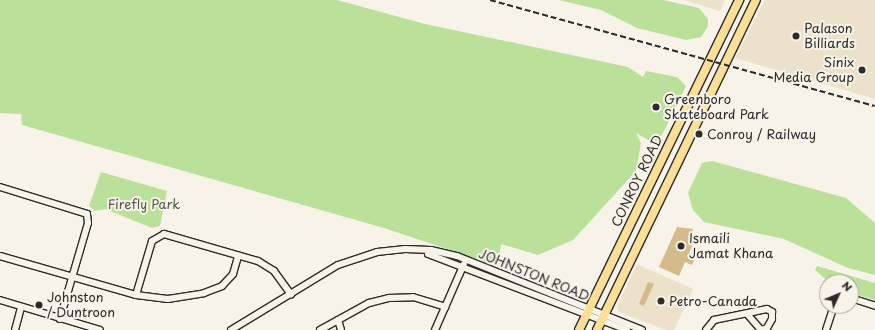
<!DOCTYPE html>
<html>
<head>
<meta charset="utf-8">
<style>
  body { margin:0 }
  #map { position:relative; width:875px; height:330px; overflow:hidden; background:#f7f3e8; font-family:"Playpen Sans",sans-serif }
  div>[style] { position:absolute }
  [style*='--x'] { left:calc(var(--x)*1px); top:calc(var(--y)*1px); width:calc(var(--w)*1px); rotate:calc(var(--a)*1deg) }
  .built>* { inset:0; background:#ece2cc }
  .green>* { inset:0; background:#bae09a }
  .building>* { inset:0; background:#d3bb8a }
  .roads { filter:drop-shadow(1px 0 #2b2b2b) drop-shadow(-1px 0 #2b2b2b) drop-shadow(0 1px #2b2b2b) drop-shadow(0 -1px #2b2b2b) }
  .minor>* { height:6px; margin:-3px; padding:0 3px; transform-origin:3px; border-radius:3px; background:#f7f3e8 }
  .major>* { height:8px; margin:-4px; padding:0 4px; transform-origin:4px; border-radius:4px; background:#fbdf96 }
  .rail>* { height:1.5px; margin-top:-0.75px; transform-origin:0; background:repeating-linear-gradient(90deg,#2b2b2b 0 6px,transparent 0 9px) }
  .dots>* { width:11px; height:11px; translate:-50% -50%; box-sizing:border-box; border:2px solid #f7f3e8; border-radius:50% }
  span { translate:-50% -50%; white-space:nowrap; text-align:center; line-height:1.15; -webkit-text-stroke:4px #f7f3e8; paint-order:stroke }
  .poi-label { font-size:13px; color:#2b2b2b }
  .left { translate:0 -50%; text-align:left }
  .right { translate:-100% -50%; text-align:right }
  .street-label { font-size:13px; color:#2b2b2b }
  .park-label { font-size:13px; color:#4f5847 }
  .north { position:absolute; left:819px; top:274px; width:40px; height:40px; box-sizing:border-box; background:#f7f3e8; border:1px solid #a5a39c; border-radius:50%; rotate:46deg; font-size:11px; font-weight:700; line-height:16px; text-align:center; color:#2b2b2b }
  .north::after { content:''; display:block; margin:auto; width:14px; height:18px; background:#2b2b2b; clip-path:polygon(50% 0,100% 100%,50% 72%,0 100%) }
</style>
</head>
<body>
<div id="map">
  <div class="built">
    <i style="clip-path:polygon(684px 0,725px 0,720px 11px)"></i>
    <i style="clip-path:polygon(765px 0,875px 0,875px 99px,735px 58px)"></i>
    <i style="clip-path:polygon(637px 264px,693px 289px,674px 330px,666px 330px,619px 312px,617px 307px)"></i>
  </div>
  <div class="green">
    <i style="clip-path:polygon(0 0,337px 0,425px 24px,628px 67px,643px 77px,646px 71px,677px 77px,686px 86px,657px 145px,636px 133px,641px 143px,636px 171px,573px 240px,538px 255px,501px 244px,498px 266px,384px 228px,22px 125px,21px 114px,0 113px)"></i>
    <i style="clip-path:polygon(559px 0,663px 0,699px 8px,708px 19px,708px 26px,701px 37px,686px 40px,637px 28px,601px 10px)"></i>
    <i style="clip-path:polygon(712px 161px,846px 198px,875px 223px,875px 275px,848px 268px,784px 239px,704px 222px,693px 210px,688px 193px,702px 163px)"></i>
    <i style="clip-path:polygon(101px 172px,167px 191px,160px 226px,152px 228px,105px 209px,95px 211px,89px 206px)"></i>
    <i style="clip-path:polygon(817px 266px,875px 283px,875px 300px,851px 293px,851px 282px,829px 282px,815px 270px)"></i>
  </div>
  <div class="building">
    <i style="clip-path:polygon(677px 227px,693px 229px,692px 234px,697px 235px,689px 253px,696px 256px,692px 265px,685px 262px,679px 276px,659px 267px)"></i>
    <i style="clip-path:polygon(648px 282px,654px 284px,644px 306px,639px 304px)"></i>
  </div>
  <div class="roads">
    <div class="minor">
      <i style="--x:0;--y:187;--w:91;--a:17.2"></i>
      <i style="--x:87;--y:214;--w:9;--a:84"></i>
      <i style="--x:88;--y:223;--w:100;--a:106.3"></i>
      <i style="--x:428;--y:254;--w:213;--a:20.9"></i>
      <i style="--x:0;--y:256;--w:141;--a:16"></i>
      <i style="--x:136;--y:295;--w:32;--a:7"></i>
      <i style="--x:168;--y:299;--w:36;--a:-9"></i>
      <i style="--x:204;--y:293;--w:19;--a:-21"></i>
      <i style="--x:222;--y:286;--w:16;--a:-47"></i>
      <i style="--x:233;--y:274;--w:19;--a:-74"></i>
      <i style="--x:136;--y:295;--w:56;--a:-73.5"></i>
      <i style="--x:152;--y:241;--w:14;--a:-30"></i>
      <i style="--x:164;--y:234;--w:98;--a:16"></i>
      <i style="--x:258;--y:261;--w:19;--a:32"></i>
      <i style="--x:274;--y:271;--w:29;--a:54"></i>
      <i style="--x:851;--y:298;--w:25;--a:18"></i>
      <i style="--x:0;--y:300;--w:104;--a:16.7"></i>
      <i style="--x:338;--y:320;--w:10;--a:73"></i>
      <i style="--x:15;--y:330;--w:23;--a:-75"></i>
      <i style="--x:231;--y:330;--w:125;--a:-31.3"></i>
      <i style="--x:338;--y:265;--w:41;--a:-18.4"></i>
      <i style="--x:377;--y:252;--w:28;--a:-6"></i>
      <i style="--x:405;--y:249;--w:26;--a:2"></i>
      <i style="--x:431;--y:250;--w:27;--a:13"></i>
      <i style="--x:457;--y:256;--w:199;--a:21.8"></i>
      <i style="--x:320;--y:330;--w:56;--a:-28.9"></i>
      <i style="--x:369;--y:303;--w:21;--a:-14"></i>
      <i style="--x:389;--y:298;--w:24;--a:-2"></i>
      <i style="--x:413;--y:297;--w:34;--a:17"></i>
      <i style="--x:435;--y:330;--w:72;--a:-66.3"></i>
      <i style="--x:706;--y:330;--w:13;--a:-51"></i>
      <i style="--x:714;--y:320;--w:54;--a:-11.7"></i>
      <i style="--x:767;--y:309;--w:6;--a:31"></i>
      <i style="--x:772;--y:312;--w:7;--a:90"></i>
      <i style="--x:772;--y:319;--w:10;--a:119"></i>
      <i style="--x:767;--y:328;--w:6;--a:162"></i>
      <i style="--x:761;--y:330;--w:21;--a:-131"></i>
      <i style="--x:826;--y:330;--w:25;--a:-72"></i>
    </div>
    <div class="major">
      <i style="--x:579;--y:330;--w:367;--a:-64.1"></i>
      <i style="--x:597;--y:330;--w:366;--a:-64.3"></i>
    </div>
  </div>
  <div class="rail">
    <i style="--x:490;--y:0;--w:399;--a:15.4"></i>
  </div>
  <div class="dots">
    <i style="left:796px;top:36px;background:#2b2b2b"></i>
    <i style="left:862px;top:70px;background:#2b2b2b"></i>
    <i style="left:656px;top:107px;background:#2b2b2b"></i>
    <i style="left:699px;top:134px;background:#2b2b2b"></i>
    <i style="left:681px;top:246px;background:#2b2b2b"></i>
    <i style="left:661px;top:301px;background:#2b2b2b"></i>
    <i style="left:39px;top:305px;background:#2b2b2b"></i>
  </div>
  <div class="poi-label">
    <span class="left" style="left:804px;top:36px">Palason<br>Billiards</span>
    <span class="right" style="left:854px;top:70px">Sinix<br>Media Group</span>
    <span class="left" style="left:664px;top:107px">Greenboro<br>Skateboard Park</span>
    <span class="left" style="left:707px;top:134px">Conroy / Railway</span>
    <span class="left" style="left:689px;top:246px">Ismaili<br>Jamat Khana</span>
    <span class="left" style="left:47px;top:305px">Johnston<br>/ Duntroon</span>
    <span class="left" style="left:669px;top:301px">Petro-Canada</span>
  </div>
  <div class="street-label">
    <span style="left:637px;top:181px;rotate:-64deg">CONROY ROAD</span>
    <span style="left:534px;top:275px;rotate:22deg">JOHNSTON ROAD</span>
  </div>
  <div class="park-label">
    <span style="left:144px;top:204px">Firefly Park</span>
  </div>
  <div class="north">N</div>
</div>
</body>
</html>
